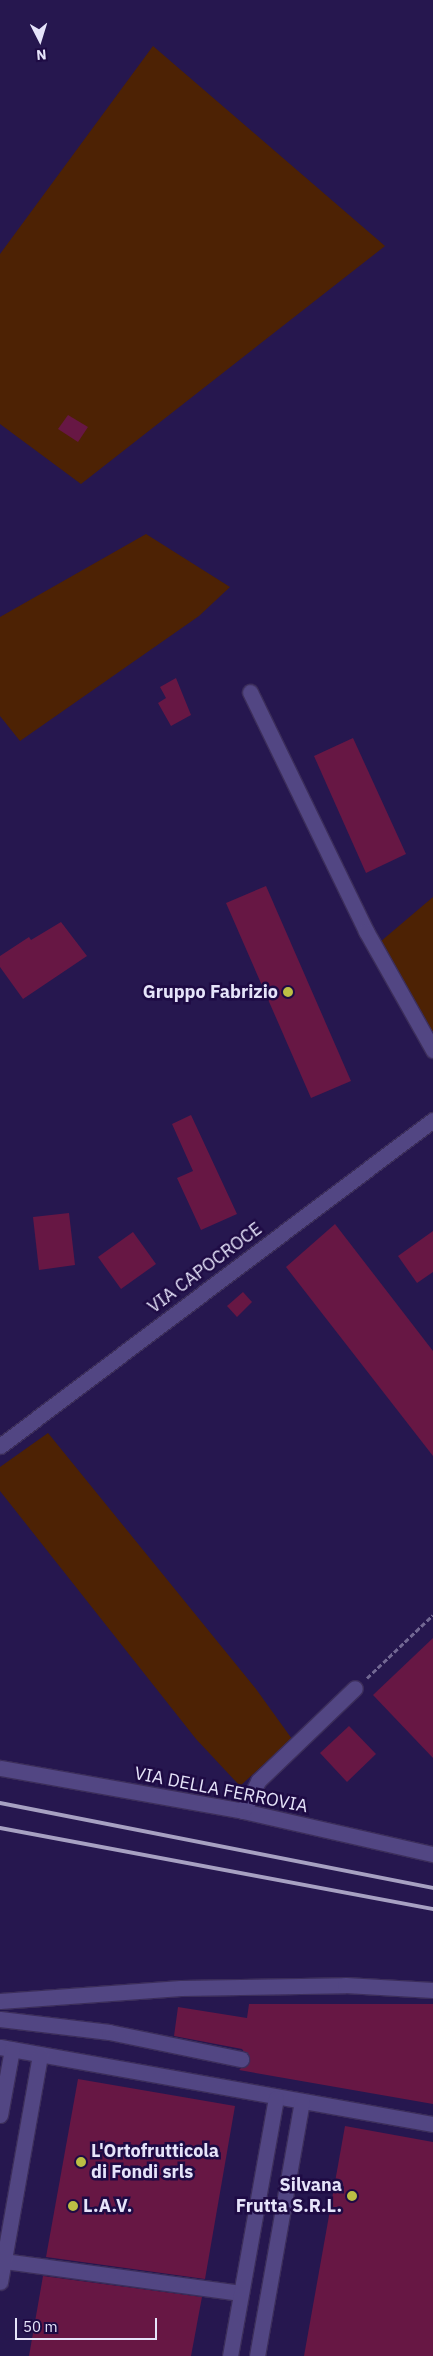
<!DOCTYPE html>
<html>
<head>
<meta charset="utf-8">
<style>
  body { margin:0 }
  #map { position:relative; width:433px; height:2356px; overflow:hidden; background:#26174f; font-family:"IBM Plex Sans",sans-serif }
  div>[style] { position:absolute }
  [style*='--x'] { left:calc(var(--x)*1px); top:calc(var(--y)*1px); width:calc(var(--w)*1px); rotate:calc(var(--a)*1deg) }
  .green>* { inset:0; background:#4d2204 }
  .building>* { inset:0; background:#671744 }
  .path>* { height:3px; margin-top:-1.5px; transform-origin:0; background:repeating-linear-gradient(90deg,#726893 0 5px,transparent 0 7.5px) }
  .roads { filter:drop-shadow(1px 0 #3c2e5b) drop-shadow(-1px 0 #3c2e5b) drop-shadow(0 1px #3c2e5b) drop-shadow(0 -1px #3c2e5b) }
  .minor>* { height:15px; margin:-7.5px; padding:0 7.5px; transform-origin:7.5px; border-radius:7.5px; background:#524683 }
  .rail>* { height:4px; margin:-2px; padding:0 2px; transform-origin:2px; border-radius:2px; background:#a7a1c2 }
  .dots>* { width:14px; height:14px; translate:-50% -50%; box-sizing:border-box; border:2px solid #1e0b44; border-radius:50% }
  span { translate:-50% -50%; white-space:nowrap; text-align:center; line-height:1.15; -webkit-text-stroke:5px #1e0b44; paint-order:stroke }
  .poi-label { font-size:18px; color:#e6e4fa; font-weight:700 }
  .right { translate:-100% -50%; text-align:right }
  .left { translate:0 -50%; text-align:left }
  .street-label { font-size:18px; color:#e6e4fa }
  .north { position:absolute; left:15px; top:15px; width:50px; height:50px; -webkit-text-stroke:4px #1e0b44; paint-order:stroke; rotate:175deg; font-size:14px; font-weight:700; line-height:20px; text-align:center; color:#e6e4fa }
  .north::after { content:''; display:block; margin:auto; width:18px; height:22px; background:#e6e4fa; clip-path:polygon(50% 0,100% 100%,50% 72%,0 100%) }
  .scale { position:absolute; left:15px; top:2318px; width:142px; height:22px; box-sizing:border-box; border:2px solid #e6e4fa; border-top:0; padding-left:6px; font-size:15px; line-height:18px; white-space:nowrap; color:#e6e4fa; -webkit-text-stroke:4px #1e0b44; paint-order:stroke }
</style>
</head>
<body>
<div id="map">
  <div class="green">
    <i style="clip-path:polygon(153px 46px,385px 246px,81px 484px,0 424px,0 254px)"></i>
    <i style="clip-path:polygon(146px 534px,230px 587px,199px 616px,20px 741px,0 716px,0 617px)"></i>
    <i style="clip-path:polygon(433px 897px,433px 1034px,380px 942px)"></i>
    <i style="clip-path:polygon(48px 1433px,256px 1689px,292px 1739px,240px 1786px,196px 1739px,0 1491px,0 1467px)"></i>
  </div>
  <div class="building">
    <i style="clip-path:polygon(68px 415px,88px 427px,78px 442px,58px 429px)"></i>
    <i style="clip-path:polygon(176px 678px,191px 715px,171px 726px,158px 703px,166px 698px,160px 687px)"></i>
    <i style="clip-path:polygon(353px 738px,406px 854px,366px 873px,314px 756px)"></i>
    <i style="clip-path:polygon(266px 886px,351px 1081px,311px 1098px,226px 903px)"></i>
    <i style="clip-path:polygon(61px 922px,87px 956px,23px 999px,0 967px,0 956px,29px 937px,31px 940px)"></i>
    <i style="clip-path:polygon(191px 1115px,237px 1214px,201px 1230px,177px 1178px,193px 1171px,172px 1124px)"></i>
    <i style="clip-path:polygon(69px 1213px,75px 1265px,39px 1270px,33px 1217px)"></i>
    <i style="clip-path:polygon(335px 1224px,433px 1351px,433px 1456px,286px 1267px)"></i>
    <i style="clip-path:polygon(433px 1231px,433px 1272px,417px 1283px,398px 1256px)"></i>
    <i style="clip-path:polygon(133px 1232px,156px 1264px,121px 1289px,98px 1257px)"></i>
    <i style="clip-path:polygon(243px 1292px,252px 1302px,237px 1317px,227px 1306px)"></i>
    <i style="clip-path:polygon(433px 1638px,433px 1758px,373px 1695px)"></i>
    <i style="clip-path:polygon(349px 1726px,376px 1754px,347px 1782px,320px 1753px)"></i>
    <i style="clip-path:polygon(249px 2004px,433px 2004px,433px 2104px,239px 2070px,250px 2060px,242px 2049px,174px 2036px,178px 2007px,247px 2018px)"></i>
    <i style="clip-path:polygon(78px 2079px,235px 2106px,205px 2279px,46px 2257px)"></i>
    <i style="clip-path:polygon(345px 2126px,433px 2142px,433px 2356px,304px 2356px)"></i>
    <i style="clip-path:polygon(43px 2276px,202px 2297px,191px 2356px,29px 2356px)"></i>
  </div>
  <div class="path">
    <i style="--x:367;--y:1678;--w:91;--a:-43.7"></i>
  </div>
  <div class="roads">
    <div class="minor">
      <i style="--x:250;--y:692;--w:266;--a:64.1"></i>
      <i style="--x:366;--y:931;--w:137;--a:60.6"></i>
      <i style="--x:0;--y:1446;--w:542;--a:-36.98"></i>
      <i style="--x:0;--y:1768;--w:247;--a:10"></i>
      <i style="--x:243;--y:1811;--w:195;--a:12.8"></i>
      <i style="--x:243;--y:1811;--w:34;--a:-63"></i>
      <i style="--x:258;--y:1781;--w:134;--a:-43.8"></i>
      <i style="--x:0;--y:2001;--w:181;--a:-4.1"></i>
      <i style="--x:181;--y:1988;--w:164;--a:-1"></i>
      <i style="--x:345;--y:1985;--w:88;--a:3.3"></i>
      <i style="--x:0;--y:2019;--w:110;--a:6.8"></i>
      <i style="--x:109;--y:2032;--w:135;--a:11.6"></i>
      <i style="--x:0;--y:2047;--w:440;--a:10.1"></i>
      <i style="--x:0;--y:2115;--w:67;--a:-79.7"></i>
      <i style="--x:4;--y:2261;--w:239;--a:7.7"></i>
      <i style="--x:0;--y:2282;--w:231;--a:-80"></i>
      <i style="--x:230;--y:2356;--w:262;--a:-79.9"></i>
      <i style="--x:257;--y:2356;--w:259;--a:-80"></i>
    </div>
  </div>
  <div class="rail">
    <i style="--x:0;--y:1803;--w:441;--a:11.1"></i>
    <i style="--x:0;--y:1828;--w:441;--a:10.6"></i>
  </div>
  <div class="dots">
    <i style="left:288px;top:992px;background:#bcbf44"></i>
    <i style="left:81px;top:2162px;background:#bcbf44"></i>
    <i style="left:352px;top:2196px;background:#bcbf44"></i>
    <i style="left:73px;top:2206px;background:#bcbf44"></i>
  </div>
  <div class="poi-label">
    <span class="right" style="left:278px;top:992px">Gruppo Fabrizio</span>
    <span class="left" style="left:91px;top:2162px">L'Ortofrutticola<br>di Fondi srls</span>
    <span class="right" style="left:342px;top:2196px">Silvana<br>Frutta S.R.L.</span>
    <span class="left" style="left:83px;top:2206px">L.A.V.</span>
  </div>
  <div class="street-label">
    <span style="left:205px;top:1268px;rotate:-37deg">VIA CAPOCROCE</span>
    <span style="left:221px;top:1790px;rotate:11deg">VIA DELLA FERROVIA</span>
  </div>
  <div class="north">N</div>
  <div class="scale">50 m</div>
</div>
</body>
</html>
